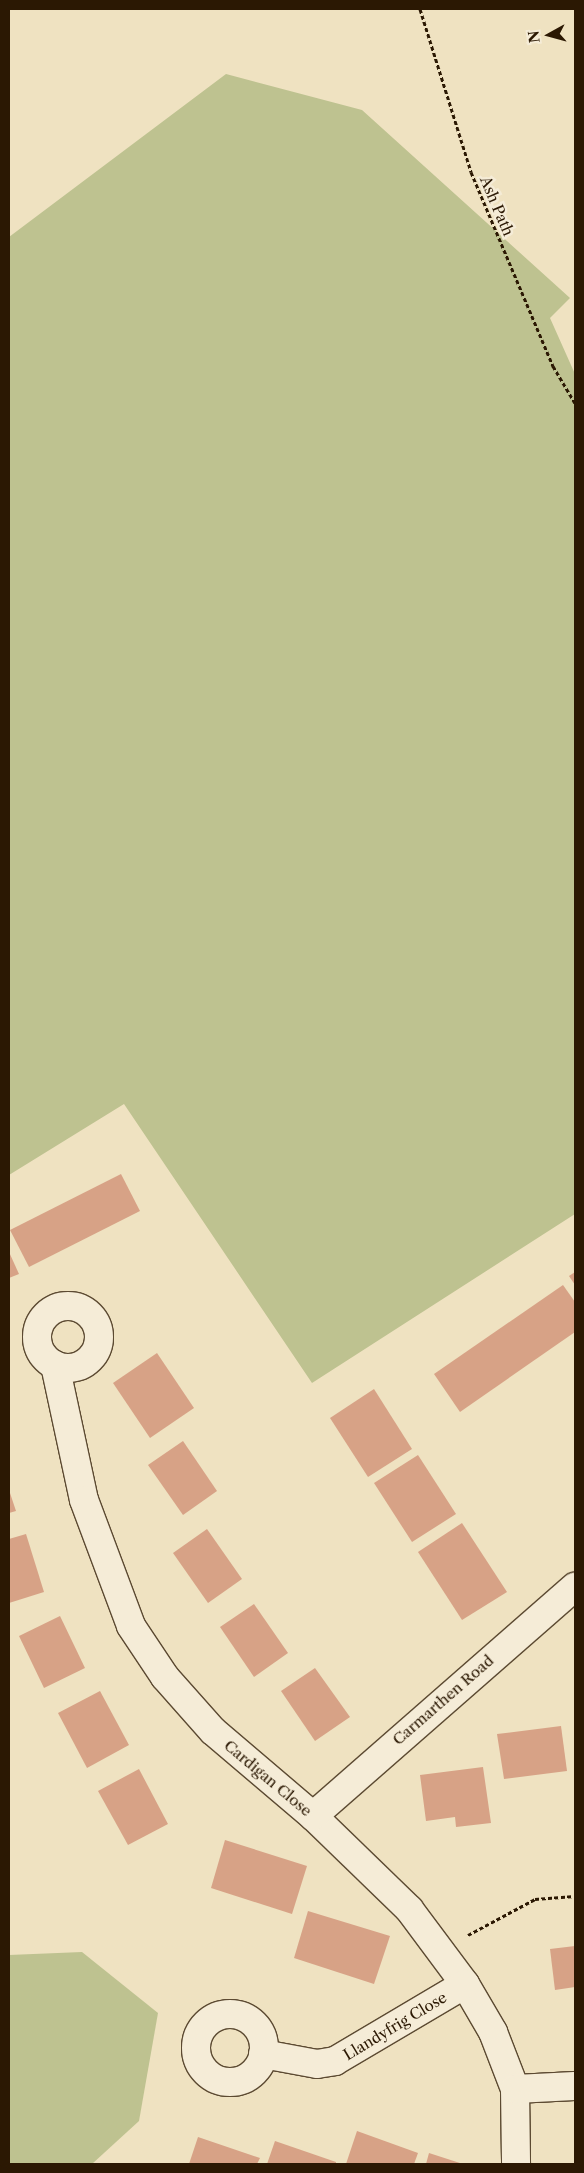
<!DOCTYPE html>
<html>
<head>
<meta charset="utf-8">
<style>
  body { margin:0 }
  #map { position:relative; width:584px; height:2173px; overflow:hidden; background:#efe2c1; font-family:"Libre Caslon Text",serif }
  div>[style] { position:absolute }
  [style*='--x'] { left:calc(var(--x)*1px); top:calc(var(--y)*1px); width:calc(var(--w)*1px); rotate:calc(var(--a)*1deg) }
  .green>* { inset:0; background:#bec290 }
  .building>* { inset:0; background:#d7a286 }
  .path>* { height:3px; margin-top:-1.5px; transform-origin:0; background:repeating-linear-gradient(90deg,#2b1803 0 4px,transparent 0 6.5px) }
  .roads { filter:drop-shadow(1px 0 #5c4a32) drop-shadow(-1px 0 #5c4a32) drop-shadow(0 1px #5c4a32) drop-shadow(0 -1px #5c4a32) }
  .minor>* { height:28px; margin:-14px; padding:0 14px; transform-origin:14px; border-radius:14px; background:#f5ecd7 }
  .minor>.ring { margin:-14px; padding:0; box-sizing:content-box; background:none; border:28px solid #f5ecd7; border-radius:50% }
  span { translate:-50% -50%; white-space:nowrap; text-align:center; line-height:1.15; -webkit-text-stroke:5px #f5ecd7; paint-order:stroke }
  .street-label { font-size:15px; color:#2b1803 }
  .frame { position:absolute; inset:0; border:10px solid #2b1803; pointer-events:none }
  .north { position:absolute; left:524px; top:10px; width:50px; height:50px; -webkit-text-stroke:4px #f5ecd7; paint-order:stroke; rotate:263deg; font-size:14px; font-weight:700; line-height:20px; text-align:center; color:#2b1803 }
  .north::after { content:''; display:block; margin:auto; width:18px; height:22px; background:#2b1803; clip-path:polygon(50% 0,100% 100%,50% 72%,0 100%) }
</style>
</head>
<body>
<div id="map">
  <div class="green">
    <i style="clip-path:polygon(226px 74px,362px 110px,570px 298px,550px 318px,575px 374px,575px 1214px,312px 1383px,124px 1104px,9px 1175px,9px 237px)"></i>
    <i style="clip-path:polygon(82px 1952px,158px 2013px,139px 2121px,92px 2164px,9px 2164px,9px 1955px)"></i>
  </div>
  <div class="building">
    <i style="clip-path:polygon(121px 1174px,140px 1211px,29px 1267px,10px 1230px)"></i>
    <i style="clip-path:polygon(9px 1252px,19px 1274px,9px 1278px)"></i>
    <i style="clip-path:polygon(575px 1272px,575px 1285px,569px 1276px)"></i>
    <i style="clip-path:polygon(563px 1285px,575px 1302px,575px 1332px,460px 1412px,434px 1374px)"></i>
    <i style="clip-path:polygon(157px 1353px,194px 1408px,150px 1438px,113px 1383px)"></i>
    <i style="clip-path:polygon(374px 1389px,412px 1449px,368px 1477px,330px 1418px)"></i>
    <i style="clip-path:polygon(183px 1441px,217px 1491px,183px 1515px,148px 1465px)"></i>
    <i style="clip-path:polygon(418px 1455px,456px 1514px,412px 1542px,374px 1483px)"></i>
    <i style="clip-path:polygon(9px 1490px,16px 1511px,9px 1513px)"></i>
    <i style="clip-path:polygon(462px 1523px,507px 1592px,462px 1620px,418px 1552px)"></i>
    <i style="clip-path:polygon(207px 1529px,242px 1579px,208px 1603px,173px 1553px)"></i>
    <i style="clip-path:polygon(26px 1534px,44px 1592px,9px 1603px,9px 1539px)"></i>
    <i style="clip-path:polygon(254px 1604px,288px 1653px,254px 1677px,220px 1627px)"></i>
    <i style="clip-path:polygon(60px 1616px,85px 1668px,44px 1688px,19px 1636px)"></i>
    <i style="clip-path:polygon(315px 1668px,350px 1717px,315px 1741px,281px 1691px)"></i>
    <i style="clip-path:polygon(100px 1691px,129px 1745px,87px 1768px,58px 1713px)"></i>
    <i style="clip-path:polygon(561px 1726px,567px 1771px,504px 1779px,497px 1734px)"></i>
    <i style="clip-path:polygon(483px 1767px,491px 1823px,456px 1827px,455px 1817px,426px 1821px,420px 1775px)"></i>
    <i style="clip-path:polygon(139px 1769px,168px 1824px,128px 1845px,98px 1791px)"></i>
    <i style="clip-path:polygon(225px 1840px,307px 1866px,292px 1914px,211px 1888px)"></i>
    <i style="clip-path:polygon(308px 1911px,390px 1936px,374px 1984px,294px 1958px)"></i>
    <i style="clip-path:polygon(575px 1946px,575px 1987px,555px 1990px,550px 1949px)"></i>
    <i style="clip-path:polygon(357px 2131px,418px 2153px,414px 2164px,346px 2164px)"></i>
    <i style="clip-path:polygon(198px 2137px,260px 2158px,257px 2164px,189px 2164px)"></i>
    <i style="clip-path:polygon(275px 2141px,336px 2162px,336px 2164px,267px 2164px)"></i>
    <i style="clip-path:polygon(429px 2153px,463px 2164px,426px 2164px)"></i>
  </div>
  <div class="path">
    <i style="--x:420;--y:9;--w:171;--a:72.6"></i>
    <i style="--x:471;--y:172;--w:211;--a:67.1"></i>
    <i style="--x:553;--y:366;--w:43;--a:59.3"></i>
    <i style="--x:468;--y:1935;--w:76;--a:-28.2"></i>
    <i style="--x:535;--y:1899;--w:40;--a:-4.3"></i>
  </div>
  <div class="roads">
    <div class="minor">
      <i class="ring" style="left:37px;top:1306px;width:34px;height:34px"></i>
      <i style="--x:55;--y:1365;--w:138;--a:77.9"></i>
      <i style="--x:84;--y:1500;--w:134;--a:69.5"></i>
      <i style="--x:131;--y:1626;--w:61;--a:56.3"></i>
      <i style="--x:165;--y:1677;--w:72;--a:48.4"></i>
      <i style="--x:213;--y:1731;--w:131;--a:40.4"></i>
      <i style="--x:313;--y:1816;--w:134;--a:44.1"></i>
      <i style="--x:409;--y:1909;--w:94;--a:53.3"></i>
      <i style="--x:465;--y:1984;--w:56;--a:59.7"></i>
      <i style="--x:493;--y:2032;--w:61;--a:68.9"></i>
      <i style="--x:515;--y:2089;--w:75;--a:89.2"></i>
      <i style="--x:313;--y:1816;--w:348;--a:-41.2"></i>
      <i class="ring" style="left:196px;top:2014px;width:40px;height:40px"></i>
      <i style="--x:263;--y:2054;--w:55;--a:10.5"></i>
      <i style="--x:317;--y:2064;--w:18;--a:-9"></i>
      <i style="--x:335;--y:2061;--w:151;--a:-30.6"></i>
      <i style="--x:515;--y:2089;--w:60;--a:-2.9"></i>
    </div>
  </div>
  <div class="street-label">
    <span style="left:497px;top:206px;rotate:67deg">Ash Path</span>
    <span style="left:443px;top:1700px;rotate:-41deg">Carmarthen Road</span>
    <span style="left:268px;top:1778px;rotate:40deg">Cardigan Close</span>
    <span style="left:395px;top:2026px;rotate:-31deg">Llandyfrig Close</span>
  </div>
  <div class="frame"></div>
  <div class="north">N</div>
</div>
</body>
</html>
